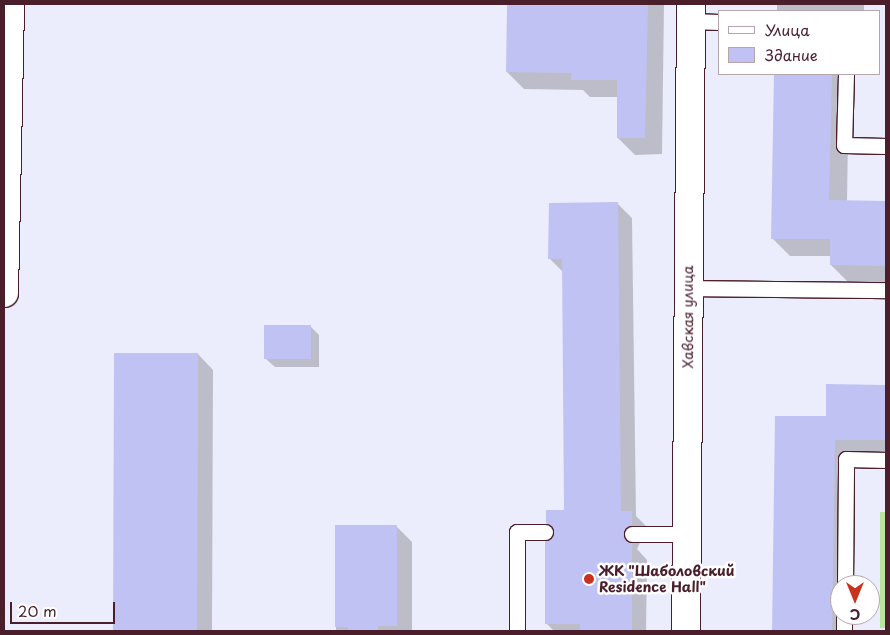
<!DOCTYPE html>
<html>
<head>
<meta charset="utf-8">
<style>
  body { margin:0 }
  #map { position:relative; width:890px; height:635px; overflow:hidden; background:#ecedfc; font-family:"Playpen Sans",sans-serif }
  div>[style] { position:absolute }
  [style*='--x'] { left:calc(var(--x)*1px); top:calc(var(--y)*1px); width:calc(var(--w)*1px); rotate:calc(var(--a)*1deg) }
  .green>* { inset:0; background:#bae4a0 }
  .shadow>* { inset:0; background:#0003 }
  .building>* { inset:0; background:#c1c2f4 }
  .roads { filter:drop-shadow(1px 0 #4a1f2b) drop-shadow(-1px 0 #4a1f2b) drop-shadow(0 1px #4a1f2b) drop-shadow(0 -1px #4a1f2b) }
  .lane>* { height:15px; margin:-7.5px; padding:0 7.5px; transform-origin:7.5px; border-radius:7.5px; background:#fff }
  .street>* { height:28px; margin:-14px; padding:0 14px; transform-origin:14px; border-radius:14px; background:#fff }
  .dots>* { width:14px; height:14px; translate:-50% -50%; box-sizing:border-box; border:2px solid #fff; border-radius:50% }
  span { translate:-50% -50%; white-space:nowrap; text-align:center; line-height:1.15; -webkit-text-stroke:5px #fff; paint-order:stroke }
  .street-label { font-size:14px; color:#4a1f2b }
  .poi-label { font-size:14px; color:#4a1f2b; font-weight:700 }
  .left { translate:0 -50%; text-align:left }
  .frame { position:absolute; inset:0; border:5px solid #4a1f2b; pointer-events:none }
  .legend { position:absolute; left:718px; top:10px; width:162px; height:65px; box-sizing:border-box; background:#fff; border:1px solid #b7a5aa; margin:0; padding:6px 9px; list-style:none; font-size:15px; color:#4a1f2b }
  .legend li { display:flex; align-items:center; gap:10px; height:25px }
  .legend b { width:25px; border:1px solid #b7a5aa }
  .north { position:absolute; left:830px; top:575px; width:50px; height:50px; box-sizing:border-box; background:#fff; border:1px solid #b7a5aa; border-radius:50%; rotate:180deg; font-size:14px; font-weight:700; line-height:20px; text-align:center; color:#4a1f2b }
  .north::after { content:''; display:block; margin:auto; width:18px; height:22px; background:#c8321e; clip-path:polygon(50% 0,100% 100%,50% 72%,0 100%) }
  .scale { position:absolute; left:10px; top:602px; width:105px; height:22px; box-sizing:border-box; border:2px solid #4a1f2b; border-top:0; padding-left:6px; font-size:15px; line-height:18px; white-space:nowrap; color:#4a1f2b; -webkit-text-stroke:4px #fff; paint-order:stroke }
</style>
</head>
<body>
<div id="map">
  <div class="green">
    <i style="clip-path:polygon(880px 512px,886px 512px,886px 628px,880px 628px)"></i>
  </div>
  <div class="shadow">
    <i style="clip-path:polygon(508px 4px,664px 4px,662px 154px,635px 155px,618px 138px,618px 97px,590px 97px,583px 90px,524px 89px,507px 72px)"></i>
    <i style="clip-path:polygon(777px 4px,864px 4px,864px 11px,777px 11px)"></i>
    <i style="clip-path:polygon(776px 74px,849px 74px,847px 202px,886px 203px,886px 283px,848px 282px,831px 265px,831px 256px,790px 256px,772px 238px)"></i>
    <i style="clip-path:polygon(617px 203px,632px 218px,636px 516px,647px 527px,637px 549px,647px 560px,646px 631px,554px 631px,546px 623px,556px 533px,547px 522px,566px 512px,563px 272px,550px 259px)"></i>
    <i style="clip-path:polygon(310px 326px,319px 335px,319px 367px,275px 367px,266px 359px)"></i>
    <i style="clip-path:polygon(115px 354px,198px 354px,213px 370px,212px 631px,114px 631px)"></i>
    <i style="clip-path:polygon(827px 385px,886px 386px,886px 457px,852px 457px,840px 585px,840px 615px,849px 631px,773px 631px,776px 417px,827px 418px)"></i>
    <i style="clip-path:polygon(336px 526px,397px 527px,412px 542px,412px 631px,336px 631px)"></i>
  </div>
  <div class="building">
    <i style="clip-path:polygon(507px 4px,648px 4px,645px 138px,617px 138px,617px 80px,571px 80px,571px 73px,506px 72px)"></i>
    <i style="clip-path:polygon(774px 74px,832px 74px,829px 200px,886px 201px,886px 266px,830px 265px,830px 239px,771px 239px)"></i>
    <i style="clip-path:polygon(618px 202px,621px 511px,632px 511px,632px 525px,627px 526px,623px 534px,624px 539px,632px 543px,632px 631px,580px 631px,580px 624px,545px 624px,545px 541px,554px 532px,553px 527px,546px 523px,546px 510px,564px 510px,562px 259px,548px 259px,549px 203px)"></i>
    <i style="clip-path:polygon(264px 325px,311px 325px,311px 359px,264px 359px)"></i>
    <i style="clip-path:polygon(114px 353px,198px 353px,197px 631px,113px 631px)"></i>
    <i style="clip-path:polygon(826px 384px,886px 385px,886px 440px,835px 440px,832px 631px,772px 631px,775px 416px,826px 416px)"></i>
    <i style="clip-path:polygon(335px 525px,397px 525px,397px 626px,378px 626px,378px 631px,348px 631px,348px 627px,335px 627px)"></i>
  </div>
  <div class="roads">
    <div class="lane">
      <i style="--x:690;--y:21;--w:29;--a:2"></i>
      <i style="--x:846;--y:74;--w:71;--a:91.6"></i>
      <i style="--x:844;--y:145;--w:42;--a:1.4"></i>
      <i style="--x:688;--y:288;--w:198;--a:0.6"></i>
      <i style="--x:632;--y:534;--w:54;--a:0"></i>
      <i style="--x:845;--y:585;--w:126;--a:-89.5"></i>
      <i style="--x:846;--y:459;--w:40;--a:1.4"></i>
      <i style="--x:517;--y:631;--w:99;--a:-90"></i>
      <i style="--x:517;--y:532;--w:28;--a:0"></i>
      <i style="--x:844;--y:631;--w:16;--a:-90"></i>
    </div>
    <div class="street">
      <i style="--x:4;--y:293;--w:289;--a:-88.8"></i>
      <i style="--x:686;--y:631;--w:627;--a:-89.54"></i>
    </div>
  </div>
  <div class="dots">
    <i style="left:589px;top:579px;background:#c8321e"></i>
  </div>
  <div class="street-label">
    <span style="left:688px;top:317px;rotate:-90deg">Хавская улица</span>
  </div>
  <div class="poi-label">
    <span class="left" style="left:599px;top:579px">ЖК "Шаболовский<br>Residence Hall"</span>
  </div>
  <div class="frame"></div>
  <ul class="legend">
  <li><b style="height:6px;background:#fff"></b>Улица</li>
  <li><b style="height:14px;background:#c1c2f4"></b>Здание</li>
  </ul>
  <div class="north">С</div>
  <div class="scale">20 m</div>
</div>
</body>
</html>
